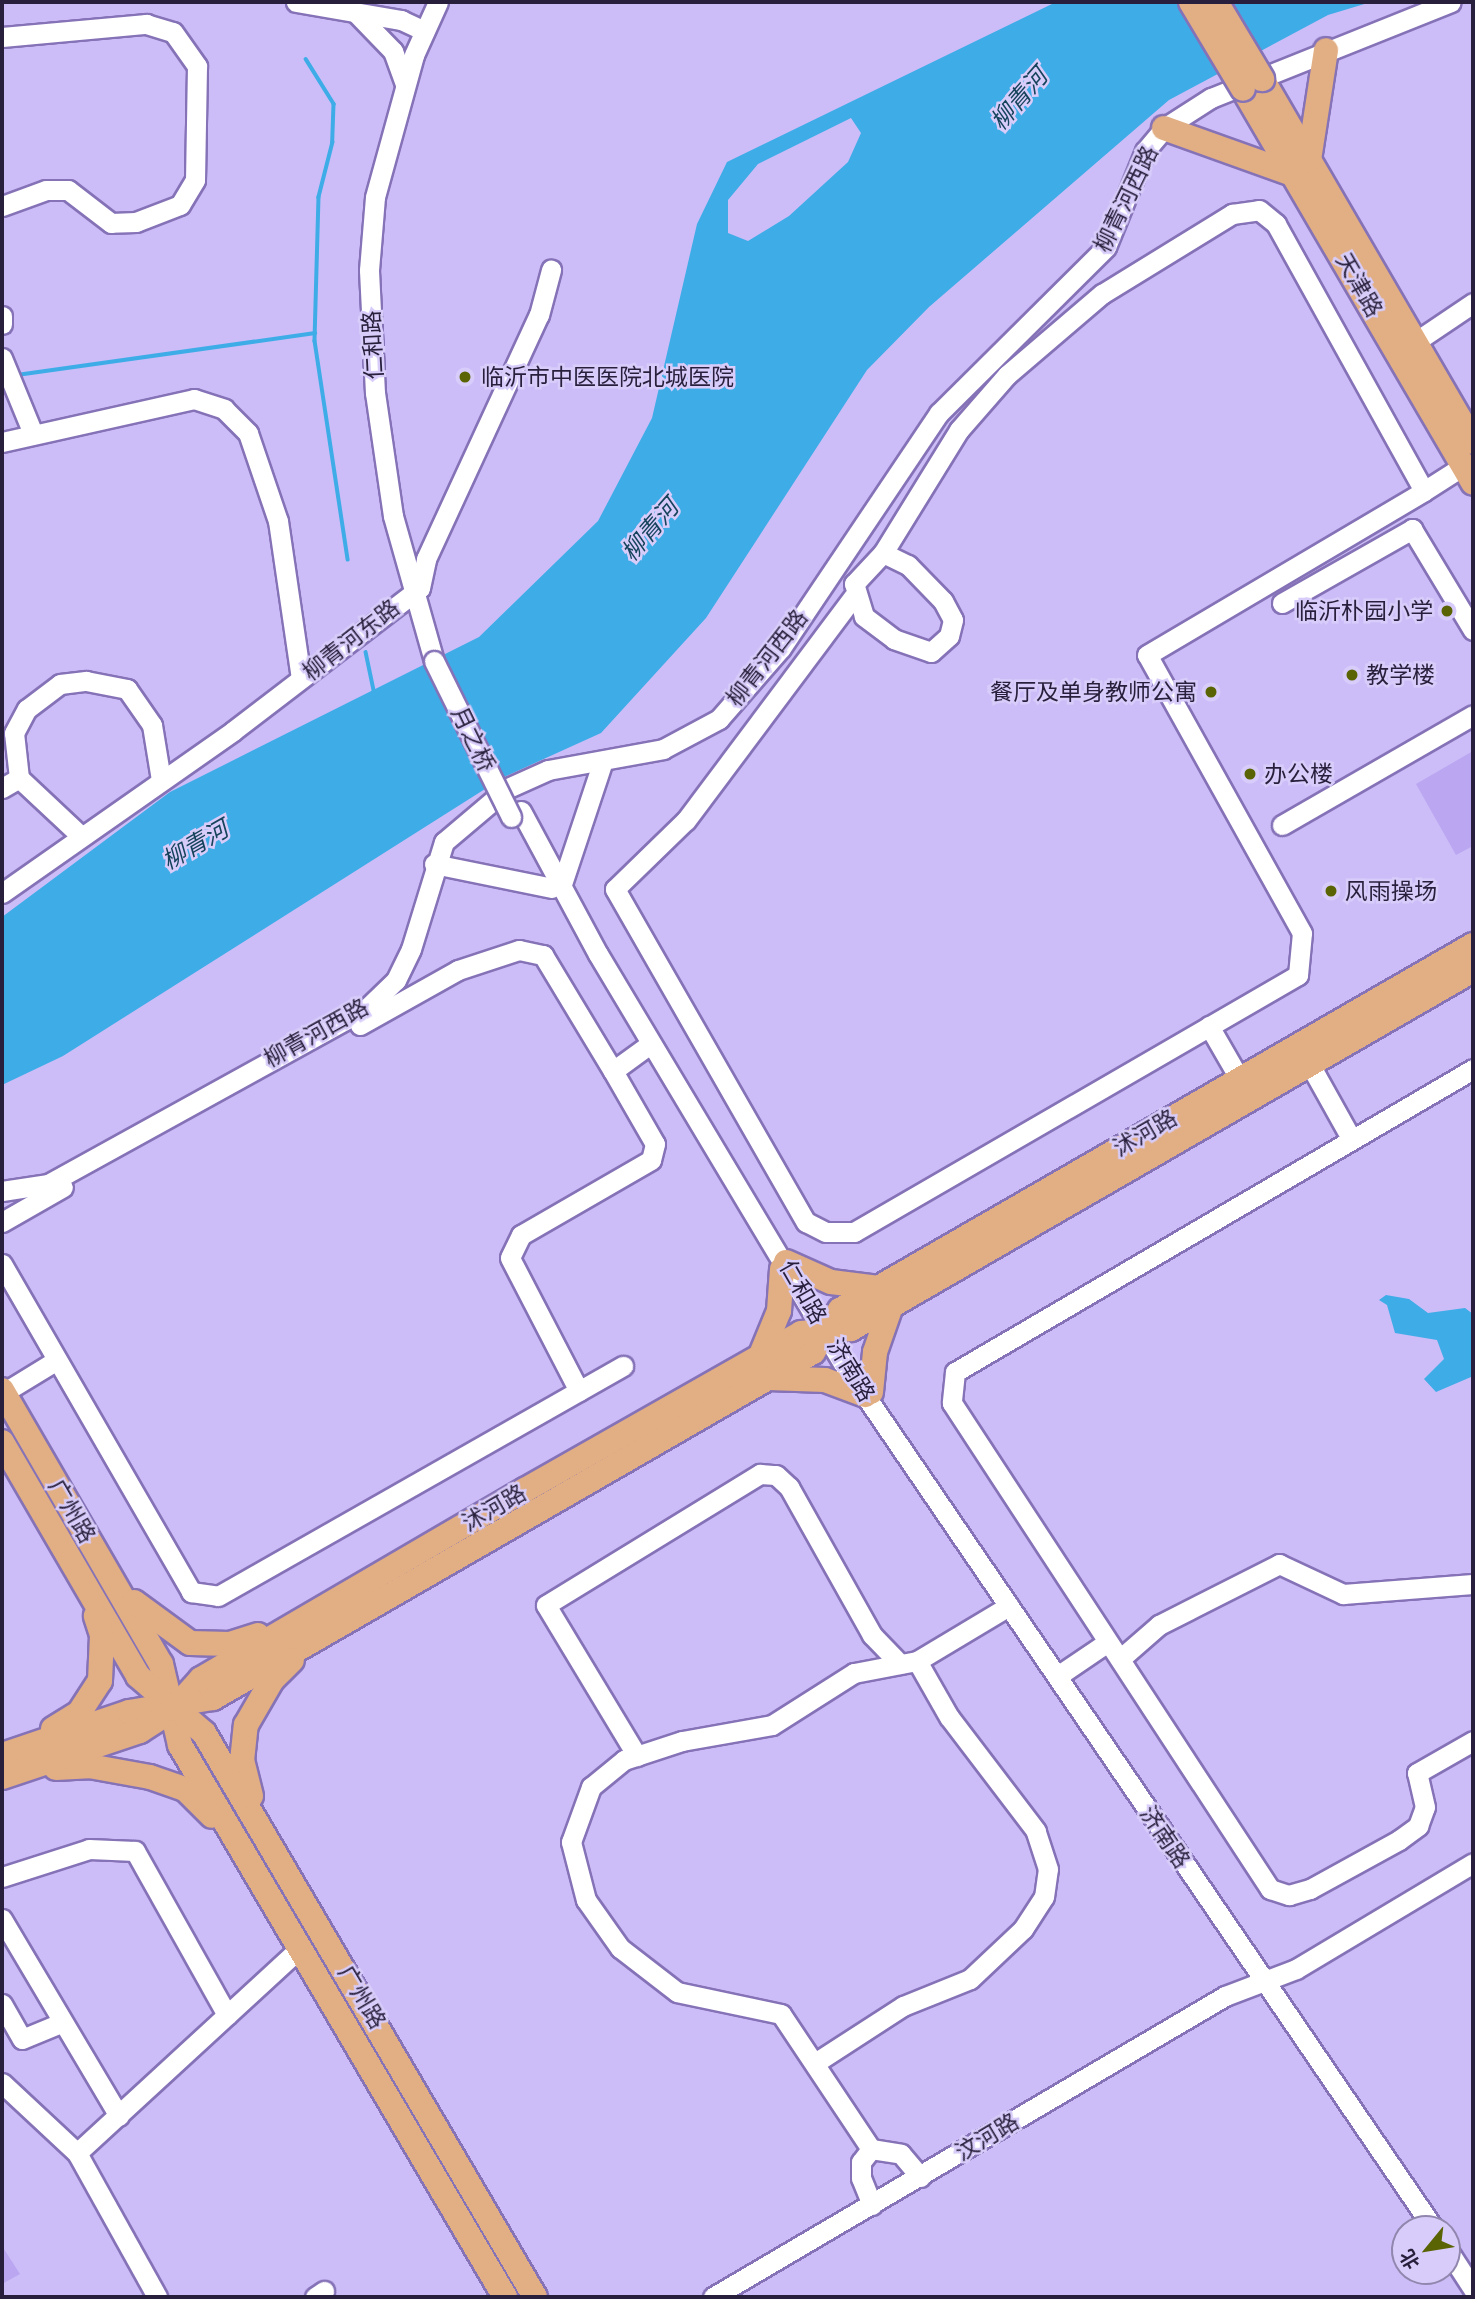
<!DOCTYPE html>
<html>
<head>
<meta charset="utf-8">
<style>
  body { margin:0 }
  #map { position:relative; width:1475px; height:2299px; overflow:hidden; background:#ccbdf8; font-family:"PT Serif","Noto Sans SC",serif }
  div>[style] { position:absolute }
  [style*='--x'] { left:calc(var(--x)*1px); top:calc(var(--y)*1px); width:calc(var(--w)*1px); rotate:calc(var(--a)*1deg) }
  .green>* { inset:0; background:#baa6f1 }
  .water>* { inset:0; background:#3eace7 }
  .stream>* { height:3.5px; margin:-1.75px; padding:0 1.75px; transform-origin:1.75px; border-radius:1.75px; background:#3eace7 }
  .roads { filter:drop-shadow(2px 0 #8572b7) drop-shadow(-2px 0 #8572b7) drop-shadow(0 2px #8572b7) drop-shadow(0 -2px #8572b7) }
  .minor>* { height:19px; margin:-9.5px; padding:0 9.5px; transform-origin:9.5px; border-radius:9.5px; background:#fff }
  .major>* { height:24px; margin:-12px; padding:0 12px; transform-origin:12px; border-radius:12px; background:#e2ae83 }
  .bridges { filter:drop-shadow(2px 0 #8572b7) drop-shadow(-2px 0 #8572b7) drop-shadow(0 2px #8572b7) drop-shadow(0 -2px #8572b7) }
  .minor-bridge>* { height:19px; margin:-9.5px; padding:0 9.5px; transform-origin:9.5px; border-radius:9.5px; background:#fff }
  .major-bridge>* { height:24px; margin:-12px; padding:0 12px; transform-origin:12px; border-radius:12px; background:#e2ae83 }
  .dots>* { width:19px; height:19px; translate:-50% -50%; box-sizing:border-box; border:4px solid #d8cdfa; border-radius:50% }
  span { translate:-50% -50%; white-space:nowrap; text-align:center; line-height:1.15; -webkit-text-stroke:5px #d8cdfa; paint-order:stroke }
  .street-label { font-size:23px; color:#271f3b }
  .poi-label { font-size:23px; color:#271f3b }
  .left { translate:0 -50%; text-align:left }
  .right { translate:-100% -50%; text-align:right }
  .water-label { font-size:24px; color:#16435c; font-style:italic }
  .frame { position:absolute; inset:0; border:4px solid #271f3b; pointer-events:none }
  .north { position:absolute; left:1391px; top:2215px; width:70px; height:70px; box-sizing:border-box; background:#d8cdfa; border:2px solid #9187ae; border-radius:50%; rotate:240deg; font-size:19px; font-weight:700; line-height:28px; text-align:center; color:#271f3b }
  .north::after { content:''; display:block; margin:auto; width:24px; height:32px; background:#5b6404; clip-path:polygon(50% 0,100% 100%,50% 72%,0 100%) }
</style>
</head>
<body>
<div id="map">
  <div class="green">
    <i style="clip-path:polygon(1473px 751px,1473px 846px,1456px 855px,1416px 784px)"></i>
    <i style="clip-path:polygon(2px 2246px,20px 2274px,2px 2284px)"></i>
  </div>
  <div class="water">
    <i style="clip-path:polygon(evenodd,1056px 2px,1371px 2px,1328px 15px,1169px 100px,929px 307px,867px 370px,706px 618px,601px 733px,504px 777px,63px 1056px,2px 1085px,2px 917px,170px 792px,479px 637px,598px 521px,652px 418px,697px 224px,727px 162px,1056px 2px,851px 118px,861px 133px,848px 162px,789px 216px,748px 241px,728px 233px,728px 200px,758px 164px,851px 118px)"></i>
    <i style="clip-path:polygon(1386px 1295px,1409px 1299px,1428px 1313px,1465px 1308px,1473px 1314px,1471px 1377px,1436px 1392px,1424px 1379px,1444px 1359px,1437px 1340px,1395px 1333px,1387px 1305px,1379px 1300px)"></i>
  </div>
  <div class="stream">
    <i style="--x:306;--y:59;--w:53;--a:58.1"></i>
    <i style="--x:334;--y:104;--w:38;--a:92"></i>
    <i style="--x:333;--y:142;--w:57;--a:104.3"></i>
    <i style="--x:319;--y:197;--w:144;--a:91.6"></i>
    <i style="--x:315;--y:341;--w:221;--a:81.4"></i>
    <i style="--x:17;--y:375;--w:301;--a:-8"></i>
    <i style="--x:366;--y:652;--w:44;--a:78.2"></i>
  </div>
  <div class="roads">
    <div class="minor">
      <i style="--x:296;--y:2;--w:107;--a:9.7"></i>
      <i style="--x:401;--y:20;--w:26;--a:25"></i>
      <i style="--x:357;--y:14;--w:52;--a:45.8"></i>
      <i style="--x:393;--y:51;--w:35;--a:70"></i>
      <i style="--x:2;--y:37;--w:145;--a:-5.2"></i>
      <i style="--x:146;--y:24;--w:28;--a:17"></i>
      <i style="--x:173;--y:32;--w:42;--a:54.8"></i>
      <i style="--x:197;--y:66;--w:114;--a:91"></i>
      <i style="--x:195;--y:180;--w:29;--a:121"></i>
      <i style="--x:180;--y:205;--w:47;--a:158.9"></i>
      <i style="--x:136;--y:222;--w:25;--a:178"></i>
      <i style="--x:111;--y:223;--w:54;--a:-142.5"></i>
      <i style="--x:68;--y:190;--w:22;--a:180"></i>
      <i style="--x:46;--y:190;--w:47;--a:160"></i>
      <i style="--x:2;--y:316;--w:8;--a:90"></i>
      <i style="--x:1415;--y:342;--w:70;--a:-33.9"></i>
      <i style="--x:2;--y:358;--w:79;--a:67.7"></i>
      <i style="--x:2;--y:442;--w:197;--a:-12.6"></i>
      <i style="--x:194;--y:399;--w:32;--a:18"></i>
      <i style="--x:224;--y:409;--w:34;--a:45"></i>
      <i style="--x:248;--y:433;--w:93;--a:71.2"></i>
      <i style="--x:278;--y:521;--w:159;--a:81.7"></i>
      <i style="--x:883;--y:553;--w:28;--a:26"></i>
      <i style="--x:908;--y:565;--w:50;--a:45.8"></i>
      <i style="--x:943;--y:601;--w:21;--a:62"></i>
      <i style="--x:953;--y:620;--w:16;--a:104"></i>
      <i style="--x:949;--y:636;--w:24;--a:138"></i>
      <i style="--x:931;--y:652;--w:39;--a:-161"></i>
      <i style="--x:894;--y:639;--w:38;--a:-143"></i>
      <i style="--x:864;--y:616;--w:34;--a:-107"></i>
      <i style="--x:854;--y:584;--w:42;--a:-46.9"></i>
      <i style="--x:883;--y:553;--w:145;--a:-58.3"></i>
      <i style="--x:959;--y:430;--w:73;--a:-48.9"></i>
      <i style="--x:1007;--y:375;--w:125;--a:-40.5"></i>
      <i style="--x:1102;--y:294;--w:153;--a:-31.6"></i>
      <i style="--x:1232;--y:214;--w:27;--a:-8"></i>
      <i style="--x:1259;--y:210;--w:22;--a:39"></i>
      <i style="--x:1276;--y:224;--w:305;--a:61"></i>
      <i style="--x:1424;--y:491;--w:46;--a:-32.7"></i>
      <i style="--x:853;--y:597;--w:279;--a:126.8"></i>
      <i style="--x:686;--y:820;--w:99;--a:135.8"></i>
      <i style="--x:615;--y:889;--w:384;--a:60.2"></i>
      <i style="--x:806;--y:1222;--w:22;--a:27"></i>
      <i style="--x:826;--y:1232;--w:28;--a:0"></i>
      <i style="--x:854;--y:1232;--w:513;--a:-30.06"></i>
      <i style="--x:1298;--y:975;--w:42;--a:-84.6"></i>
      <i style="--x:1302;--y:933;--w:318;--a:-119.1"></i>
      <i style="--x:1147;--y:655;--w:322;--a:-30.6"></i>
      <i style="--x:1282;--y:603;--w:150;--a:-29.6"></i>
      <i style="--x:1412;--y:529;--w:118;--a:58.9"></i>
      <i style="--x:434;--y:661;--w:151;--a:-105.8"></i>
      <i style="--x:393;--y:516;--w:124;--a:-98.3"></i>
      <i style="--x:375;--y:393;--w:123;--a:-92.8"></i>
      <i style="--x:369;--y:270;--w:73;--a:-85.3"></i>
      <i style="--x:375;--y:197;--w:147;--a:-74.6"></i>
      <i style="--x:414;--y:55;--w:58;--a:-65.6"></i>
      <i style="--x:19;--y:778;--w:45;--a:-96.3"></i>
      <i style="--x:14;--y:733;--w:27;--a:-62"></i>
      <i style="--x:27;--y:709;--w:41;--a:-37.1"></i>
      <i style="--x:60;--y:684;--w:26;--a:-7"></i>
      <i style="--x:86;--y:681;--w:42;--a:11"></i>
      <i style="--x:127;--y:689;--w:44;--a:55.2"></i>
      <i style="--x:152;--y:725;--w:56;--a:80.7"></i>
      <i style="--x:2;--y:788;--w:20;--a:-30"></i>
      <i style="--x:19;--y:778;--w:85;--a:43.1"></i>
      <i style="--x:521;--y:811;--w:162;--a:61.7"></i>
      <i style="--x:598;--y:954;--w:477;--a:59.1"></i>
      <i style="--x:843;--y:1363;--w:1048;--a:55.69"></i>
      <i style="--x:1282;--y:825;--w:220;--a:-29.9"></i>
      <i style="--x:434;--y:864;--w:120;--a:11.5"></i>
      <i style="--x:561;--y:887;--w:133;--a:-71.6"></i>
      <i style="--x:2;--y:893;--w:282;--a:-35"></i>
      <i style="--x:233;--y:731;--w:235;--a:-37.4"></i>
      <i style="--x:420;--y:588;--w:30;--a:-78"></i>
      <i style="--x:426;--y:559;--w:269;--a:-65.2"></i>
      <i style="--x:539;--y:315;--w:47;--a:-75.1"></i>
      <i style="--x:360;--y:1025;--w:112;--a:-29.3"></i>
      <i style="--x:458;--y:970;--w:64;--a:-18.2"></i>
      <i style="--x:519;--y:950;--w:25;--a:12"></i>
      <i style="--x:543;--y:955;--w:135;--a:58.9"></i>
      <i style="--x:613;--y:1071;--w:84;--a:60.1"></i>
      <i style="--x:655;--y:1144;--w:16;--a:104"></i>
      <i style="--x:651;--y:1160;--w:150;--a:150"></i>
      <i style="--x:521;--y:1235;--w:25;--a:116"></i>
      <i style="--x:510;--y:1258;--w:150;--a:62.6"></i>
      <i style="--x:1209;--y:1026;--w:60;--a:60"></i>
      <i style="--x:1309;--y:1063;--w:86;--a:60.8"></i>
      <i style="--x:1473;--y:1069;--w:600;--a:149.67"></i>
      <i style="--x:955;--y:1372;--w:31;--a:96"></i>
      <i style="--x:952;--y:1403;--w:581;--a:56.8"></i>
      <i style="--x:1270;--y:1889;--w:20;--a:18"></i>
      <i style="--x:1289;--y:1895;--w:22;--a:-16"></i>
      <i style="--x:1310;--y:1889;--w:102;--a:-28.8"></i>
      <i style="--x:1399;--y:1840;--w:24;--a:-36"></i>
      <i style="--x:1418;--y:1826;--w:20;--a:-70"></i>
      <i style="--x:1425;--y:1807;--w:35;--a:-103"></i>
      <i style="--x:1417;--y:1773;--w:64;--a:-29.7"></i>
      <i style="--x:613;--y:1071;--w:41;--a:-36"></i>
      <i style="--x:2;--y:1191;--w:47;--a:-8.7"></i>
      <i style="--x:48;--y:1184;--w:364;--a:-28.9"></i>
      <i style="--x:367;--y:1008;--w:40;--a:-44"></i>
      <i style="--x:396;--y:980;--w:34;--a:-64"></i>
      <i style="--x:411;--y:949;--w:112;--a:-72.9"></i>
      <i style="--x:444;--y:842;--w:84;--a:-40.2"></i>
      <i style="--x:508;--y:788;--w:44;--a:-24.2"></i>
      <i style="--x:548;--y:770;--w:117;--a:-10.3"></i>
      <i style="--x:663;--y:749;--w:64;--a:-28.2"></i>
      <i style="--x:719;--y:719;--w:94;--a:-48.9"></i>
      <i style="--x:781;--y:648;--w:283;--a:-56.1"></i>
      <i style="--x:939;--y:413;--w:235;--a:-44.8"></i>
      <i style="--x:1106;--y:247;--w:104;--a:-67.9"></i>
      <i style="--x:1145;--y:151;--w:30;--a:-50"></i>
      <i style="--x:1164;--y:128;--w:56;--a:-32.6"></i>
      <i style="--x:1211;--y:98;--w:258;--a:-21.8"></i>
      <i style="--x:2;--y:1222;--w:70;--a:-29.8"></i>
      <i style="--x:2;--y:1264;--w:379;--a:60"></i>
      <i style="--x:191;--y:1592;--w:27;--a:8"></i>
      <i style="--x:218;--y:1596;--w:466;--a:-29.6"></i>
      <i style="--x:3;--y:1393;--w:63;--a:-31.4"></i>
      <i style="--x:1120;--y:1659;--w:52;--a:-41.1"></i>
      <i style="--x:1159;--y:1625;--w:135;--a:-26.9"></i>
      <i style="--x:1279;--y:1564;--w:71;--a:25.1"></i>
      <i style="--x:1343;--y:1594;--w:130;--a:-4.4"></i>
      <i style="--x:1062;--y:1673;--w:55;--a:-34"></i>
      <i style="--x:637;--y:1756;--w:176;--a:-121.1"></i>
      <i style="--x:546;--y:1605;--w:251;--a:-31.5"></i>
      <i style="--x:760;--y:1474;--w:16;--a:4"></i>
      <i style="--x:776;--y:1475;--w:18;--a:43"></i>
      <i style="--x:789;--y:1487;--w:170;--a:60.7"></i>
      <i style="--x:872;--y:1635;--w:40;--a:46"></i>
      <i style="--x:2;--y:1877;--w:91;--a:-17.8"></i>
      <i style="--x:89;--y:1849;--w:46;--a:2.5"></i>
      <i style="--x:135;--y:1851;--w:188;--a:60.7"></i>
      <i style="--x:2;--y:1919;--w:229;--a:59.3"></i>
      <i style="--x:2;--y:2004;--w:40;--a:60.3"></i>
      <i style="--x:22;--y:2039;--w:42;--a:-22.3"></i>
      <i style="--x:818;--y:2061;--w:101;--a:-32.9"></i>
      <i style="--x:903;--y:2006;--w:72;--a:-21.9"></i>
      <i style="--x:970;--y:1979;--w:73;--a:-43.3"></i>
      <i style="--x:1023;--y:1929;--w:38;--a:-57"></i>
      <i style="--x:1044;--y:1897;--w:28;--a:-82"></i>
      <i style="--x:1048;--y:1869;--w:40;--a:-108"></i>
      <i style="--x:1036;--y:1831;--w:143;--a:-127.3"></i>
      <i style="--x:949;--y:1717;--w:64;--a:-119.7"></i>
      <i style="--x:2;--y:2083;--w:103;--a:43"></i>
      <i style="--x:77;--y:2153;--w:304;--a:-42.6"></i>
      <i style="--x:871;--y:2149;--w:162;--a:-123.7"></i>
      <i style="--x:781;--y:2014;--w:106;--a:-168.1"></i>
      <i style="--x:677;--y:1992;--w:72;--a:-142.3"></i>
      <i style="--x:620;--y:1948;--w:59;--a:-125.3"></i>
      <i style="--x:586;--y:1900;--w:60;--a:-104.5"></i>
      <i style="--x:571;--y:1842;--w:59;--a:-70"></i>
      <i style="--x:591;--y:1787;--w:43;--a:-39.3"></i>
      <i style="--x:624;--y:1760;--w:61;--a:-18.1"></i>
      <i style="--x:682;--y:1741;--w:91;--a:-10.1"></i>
      <i style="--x:772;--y:1725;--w:97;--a:-32.4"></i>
      <i style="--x:854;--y:1673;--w:64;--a:-10.8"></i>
      <i style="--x:917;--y:1661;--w:107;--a:-30.9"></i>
      <i style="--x:77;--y:2153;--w:165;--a:60.9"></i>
      <i style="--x:872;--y:2205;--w:29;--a:-112"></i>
      <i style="--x:861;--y:2178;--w:16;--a:-90"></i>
      <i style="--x:861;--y:2162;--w:16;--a:-52"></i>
      <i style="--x:871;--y:2149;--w:30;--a:9"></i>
      <i style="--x:901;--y:2154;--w:30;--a:50"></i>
      <i style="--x:1447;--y:2249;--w:48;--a:57"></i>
      <i style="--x:315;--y:2297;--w:11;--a:-34"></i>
      <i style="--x:713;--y:2297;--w:594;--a:-30.45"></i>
      <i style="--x:1225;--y:1996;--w:76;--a:-20.8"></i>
      <i style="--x:1296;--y:1969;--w:206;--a:-30.9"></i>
    </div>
    <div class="major">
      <i style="--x:1262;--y:79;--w:420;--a:59.8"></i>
      <i style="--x:1243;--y:89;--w:456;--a:59.7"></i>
      <i style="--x:1164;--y:128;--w:139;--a:19.7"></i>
      <i style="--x:1309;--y:160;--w:111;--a:-81.2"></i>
      <i style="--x:786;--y:1262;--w:49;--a:24"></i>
      <i style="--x:831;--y:1282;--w:48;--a:7.1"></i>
      <i style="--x:760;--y:1357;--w:50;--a:-67.6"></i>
      <i style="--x:779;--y:1311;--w:42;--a:-85.9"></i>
      <i style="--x:768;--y:1378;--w:57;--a:2"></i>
      <i style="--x:825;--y:1380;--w:43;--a:20.6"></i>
      <i style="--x:2;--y:1390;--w:317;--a:59.9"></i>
      <i style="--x:161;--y:1664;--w:83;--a:76.8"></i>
      <i style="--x:180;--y:1745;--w:641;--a:59.51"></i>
      <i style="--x:871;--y:1392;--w:40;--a:-84.3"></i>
      <i style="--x:875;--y:1352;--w:49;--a:-70.8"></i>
      <i style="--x:2;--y:1442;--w:271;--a:59.8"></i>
      <i style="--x:138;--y:1676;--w:87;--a:40.8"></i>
      <i style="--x:204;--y:1733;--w:654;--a:59.59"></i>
      <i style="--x:134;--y:1602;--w:69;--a:36.2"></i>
      <i style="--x:190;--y:1643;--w:40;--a:1.4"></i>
      <i style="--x:230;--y:1644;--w:29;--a:-18"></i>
      <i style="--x:53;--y:1729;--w:31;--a:-32"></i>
      <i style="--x:79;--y:1713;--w:38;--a:-57"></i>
      <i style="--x:100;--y:1681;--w:46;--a:-87.5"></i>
      <i style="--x:102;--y:1635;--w:20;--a:-108"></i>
      <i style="--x:2;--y:1755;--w:134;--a:-18.7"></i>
      <i style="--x:129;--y:1712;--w:85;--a:-9.5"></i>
      <i style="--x:213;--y:1698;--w:693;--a:-29.97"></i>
      <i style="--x:813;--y:1352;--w:50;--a:-57.3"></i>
      <i style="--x:840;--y:1310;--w:731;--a:-29.97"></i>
      <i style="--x:56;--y:1768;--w:33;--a:-3"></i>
      <i style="--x:89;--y:1766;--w:62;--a:10.2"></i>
      <i style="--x:150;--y:1777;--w:37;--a:19"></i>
      <i style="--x:185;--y:1789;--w:38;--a:45"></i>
      <i style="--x:2;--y:1777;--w:145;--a:-18.4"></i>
      <i style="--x:140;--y:1731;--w:40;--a:-32.9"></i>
      <i style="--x:174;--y:1709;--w:40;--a:-48"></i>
      <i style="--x:201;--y:1679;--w:375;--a:-30.3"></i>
      <i style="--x:525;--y:1490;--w:318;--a:-29.6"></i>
      <i style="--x:801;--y:1333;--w:50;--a:-4.6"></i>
      <i style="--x:851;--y:1329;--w:718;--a:-29.99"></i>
      <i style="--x:251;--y:1796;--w:36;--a:-104"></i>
      <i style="--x:242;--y:1761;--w:36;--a:-84"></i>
      <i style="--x:246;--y:1725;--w:52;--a:-60"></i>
      <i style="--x:272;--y:1680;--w:28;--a:-45"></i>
    </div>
  </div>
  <div class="bridges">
    <div class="minor-bridge">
      <i style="--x:434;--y:661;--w:174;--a:63.7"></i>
    </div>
    <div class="major-bridge">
      <i style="--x:1191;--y:2;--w:101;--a:59.1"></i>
      <i style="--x:1216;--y:2;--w:90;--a:59.1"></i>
    </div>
  </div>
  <div class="dots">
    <i style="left:465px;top:377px;background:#5b6404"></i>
    <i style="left:1447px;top:611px;background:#5b6404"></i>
    <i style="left:1352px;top:675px;background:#5b6404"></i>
    <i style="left:1211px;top:692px;background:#5b6404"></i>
    <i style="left:1250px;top:774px;background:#5b6404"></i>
    <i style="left:1331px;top:891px;background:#5b6404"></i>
  </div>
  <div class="street-label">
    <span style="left:1126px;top:199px;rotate:-64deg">柳青河西路</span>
    <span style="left:1359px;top:285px;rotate:60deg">天津路</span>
    <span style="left:373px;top:345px;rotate:-93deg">仁和路</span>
    <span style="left:351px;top:640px;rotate:-38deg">柳青河东路</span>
    <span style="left:767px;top:658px;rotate:-52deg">柳青河西路</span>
    <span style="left:473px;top:739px;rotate:64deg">月之桥</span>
    <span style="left:316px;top:1033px;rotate:-29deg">柳青河西路</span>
    <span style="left:1145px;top:1133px;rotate:-30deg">沭河路</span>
    <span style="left:803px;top:1292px;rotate:60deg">仁和路</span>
    <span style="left:851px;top:1370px;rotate:59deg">济南路</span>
    <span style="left:494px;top:1508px;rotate:-30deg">沭河路</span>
    <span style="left:72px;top:1511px;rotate:60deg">广州路</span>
    <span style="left:1165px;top:1837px;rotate:56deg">济南路</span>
    <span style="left:362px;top:1997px;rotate:59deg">广州路</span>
    <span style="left:987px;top:2137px;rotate:-31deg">汶河路</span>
  </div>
  <div class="poi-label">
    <span class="left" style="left:481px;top:377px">临沂市中医医院北城医院</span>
    <span class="right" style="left:1433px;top:611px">临沂朴园小学</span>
    <span class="left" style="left:1366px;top:675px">教学楼</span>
    <span class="right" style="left:1197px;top:692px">餐厅及单身教师公寓</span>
    <span class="left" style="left:1264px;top:774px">办公楼</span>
    <span class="left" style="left:1345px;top:891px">风雨操场</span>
  </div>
  <div class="water-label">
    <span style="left:1019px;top:99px;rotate:-49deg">柳青河</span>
    <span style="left:650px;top:530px;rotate:-49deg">柳青河</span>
    <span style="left:195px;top:845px;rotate:-30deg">柳青河</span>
  </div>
  <div class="frame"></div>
  <div class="north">北</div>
</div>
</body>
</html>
